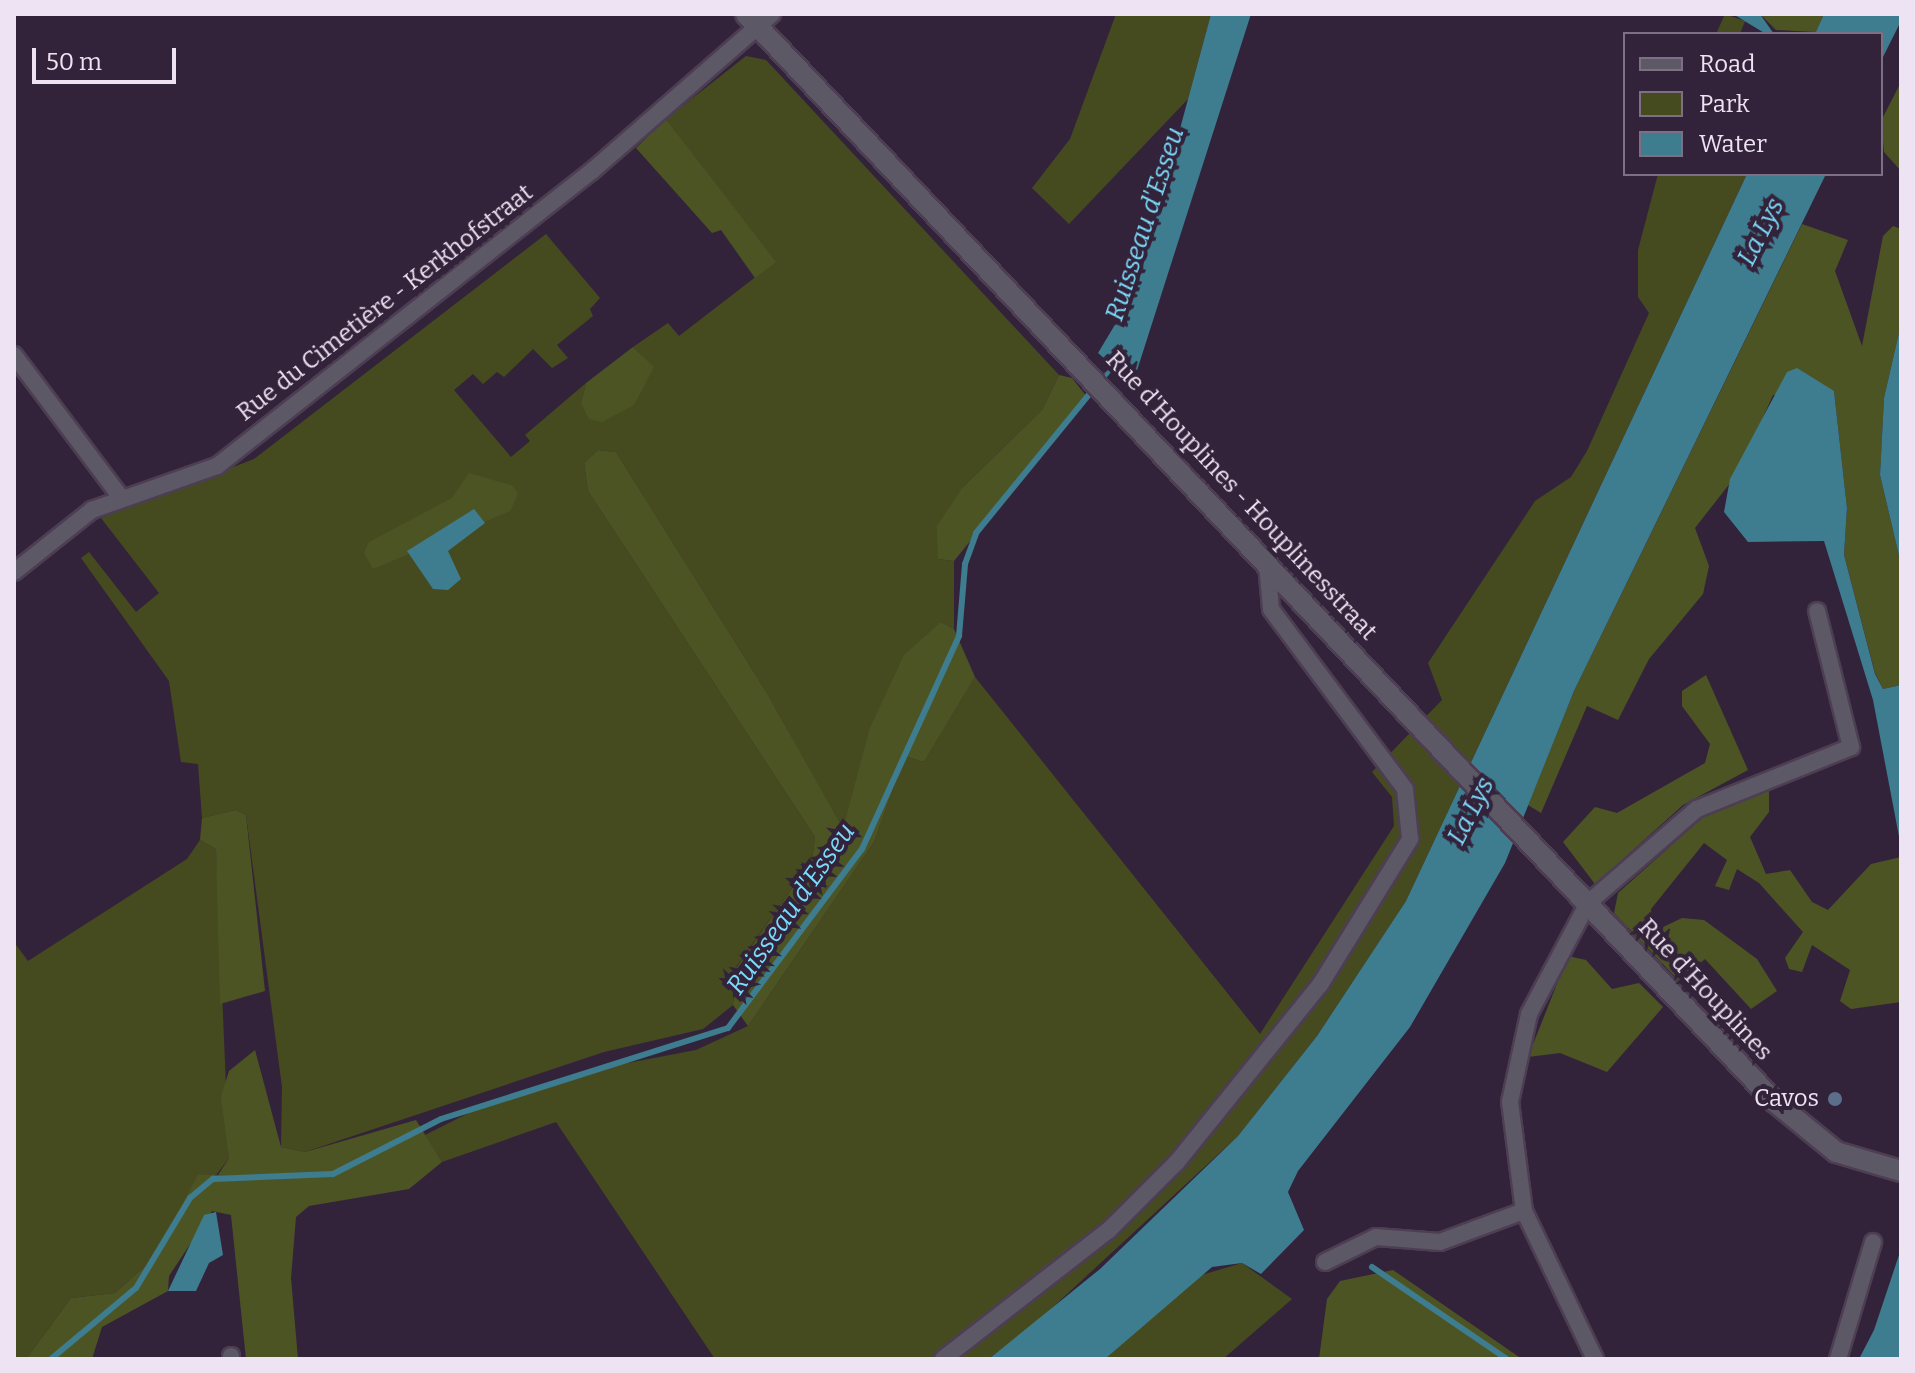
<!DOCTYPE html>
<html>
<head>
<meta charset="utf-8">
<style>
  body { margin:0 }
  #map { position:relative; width:1915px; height:1373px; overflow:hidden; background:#33233a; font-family:Bitter,serif }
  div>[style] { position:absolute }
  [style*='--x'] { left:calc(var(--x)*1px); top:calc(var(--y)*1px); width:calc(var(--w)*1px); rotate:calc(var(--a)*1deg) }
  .green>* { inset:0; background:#454b1f }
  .forest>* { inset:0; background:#4d5424 }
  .water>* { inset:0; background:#3e7c8f }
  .stream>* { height:6px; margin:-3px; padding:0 3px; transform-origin:3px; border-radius:3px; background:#3e7c8f }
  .roads { filter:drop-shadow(2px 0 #4d3e54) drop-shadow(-2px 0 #4d3e54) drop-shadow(0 2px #4d3e54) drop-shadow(0 -2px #4d3e54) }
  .minor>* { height:16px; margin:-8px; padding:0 8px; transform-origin:8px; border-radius:8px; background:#5c5865 }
  .tertiary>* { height:20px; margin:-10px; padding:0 10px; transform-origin:10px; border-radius:10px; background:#5c5865 }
  .dots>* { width:22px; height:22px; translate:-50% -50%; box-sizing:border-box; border:4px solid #33233a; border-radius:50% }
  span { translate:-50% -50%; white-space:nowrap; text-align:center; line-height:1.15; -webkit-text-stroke:8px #33233a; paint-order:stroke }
  .street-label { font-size:24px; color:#ede3f2 }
  .poi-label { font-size:24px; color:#ede3f2 }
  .right { translate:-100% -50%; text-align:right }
  .water-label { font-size:26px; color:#7bdbfa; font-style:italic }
  .frame { position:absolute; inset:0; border:16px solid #ede3f2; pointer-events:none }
  .legend { position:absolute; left:1623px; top:32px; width:260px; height:144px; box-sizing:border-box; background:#33233a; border:2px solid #7d7084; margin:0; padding:10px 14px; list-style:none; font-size:24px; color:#ede3f2 }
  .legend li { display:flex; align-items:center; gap:16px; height:40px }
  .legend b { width:40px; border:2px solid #7d7084 }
  .scale { position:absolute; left:32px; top:48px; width:144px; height:36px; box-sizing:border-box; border:4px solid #ede3f2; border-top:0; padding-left:10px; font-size:24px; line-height:28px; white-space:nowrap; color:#ede3f2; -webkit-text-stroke:6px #33233a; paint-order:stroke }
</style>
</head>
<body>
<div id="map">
  <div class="green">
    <i style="clip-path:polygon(1116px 14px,1211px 14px,1188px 99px,1069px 224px,1032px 188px,1070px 139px)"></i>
    <i style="clip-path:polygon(1725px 14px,1745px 21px,1740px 34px,1716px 34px)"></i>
    <i style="clip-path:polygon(746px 56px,766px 60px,1059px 375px,1042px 410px,963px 487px,938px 559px,954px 561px,954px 629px,941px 622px,843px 830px,767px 693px,616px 452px,598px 450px,584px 463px,588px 491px,815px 837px,812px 860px,736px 967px,733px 1005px,703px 1029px,604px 1052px,305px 1152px,281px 1147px,282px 1087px,246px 815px,236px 810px,202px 818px,198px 764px,181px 762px,169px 681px,81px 558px,89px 552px,136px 612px,159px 593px,101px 518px,254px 459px,546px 234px,600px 298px,590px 309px,593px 316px,557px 345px,568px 358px,552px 368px,533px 349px,504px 377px,497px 372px,483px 384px,473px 374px,454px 390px,511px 457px,530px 441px,525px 435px,586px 383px,581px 403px,653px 367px,633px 347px,668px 323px,679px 336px,775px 262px,666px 119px)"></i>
    <i style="clip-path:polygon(1658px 174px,1747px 174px,1406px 901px,1317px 1036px,1238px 1136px,1027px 1331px,989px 1359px,715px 1359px,556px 1122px,442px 1162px,425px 1135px,471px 1112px,617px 1065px,696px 1050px,748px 1026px,874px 842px,905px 756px,924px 762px,975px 677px,1260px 1034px,1394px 826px,1392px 797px,1372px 772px,1442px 700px,1428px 663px,1535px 501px,1571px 477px,1587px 451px,1649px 313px,1638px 297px,1638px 250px)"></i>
    <i style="clip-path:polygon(200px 840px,216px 849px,229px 1158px,153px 1259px,115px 1293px,71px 1298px,26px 1359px,14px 1359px,14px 942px,28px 961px,187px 859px)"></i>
    <i style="clip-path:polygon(1242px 1263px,1292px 1299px,1223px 1359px,1105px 1359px,1198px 1276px)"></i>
  </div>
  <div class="forest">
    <i style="clip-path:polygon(1760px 14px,1824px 14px,1816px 32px,1776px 30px)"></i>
    <i style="clip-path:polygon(1901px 82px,1901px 171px,1884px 152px,1881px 121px)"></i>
    <i style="clip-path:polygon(666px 119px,776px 262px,755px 278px,721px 230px,712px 233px,636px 148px)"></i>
    <i style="clip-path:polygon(1802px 224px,1848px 240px,1835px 271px,1862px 346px,1883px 236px,1893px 226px,1901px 229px,1901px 324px,1884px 398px,1880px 475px,1901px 564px,1901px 685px,1883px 689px,1875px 673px,1844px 555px,1847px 508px,1834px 391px,1773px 395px,1738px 473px,1695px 528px,1709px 566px,1703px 594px,1649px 659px,1618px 720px,1587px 706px,1541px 813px,1528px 805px,1574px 691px)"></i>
    <i style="clip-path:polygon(633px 347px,654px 367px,634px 405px,602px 422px,589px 419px,581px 403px,586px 383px)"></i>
    <i style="clip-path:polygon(1059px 375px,1072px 378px,1087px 397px,954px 561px,938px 559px,937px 526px,963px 487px,1042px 410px)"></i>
    <i style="clip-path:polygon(598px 450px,616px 452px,767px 693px,843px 829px,870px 728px,904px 655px,941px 622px,954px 629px,975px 677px,924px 762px,905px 756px,874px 842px,748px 1026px,733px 1005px,736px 968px,812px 860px,815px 837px,588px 491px,584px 463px)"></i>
    <i style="clip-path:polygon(469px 473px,513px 486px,518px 494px,510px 511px,373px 569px,364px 553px,369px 542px,452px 498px)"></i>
    <i style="clip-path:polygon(1706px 675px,1748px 770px,1683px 805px,1595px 884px,1563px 842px,1595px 807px,1617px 813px,1705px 763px,1710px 744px,1682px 706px,1682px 691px)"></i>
    <i style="clip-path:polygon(1769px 789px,1769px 812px,1750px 837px,1766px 874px,1790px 870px,1812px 902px,1828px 910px,1871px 864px,1901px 857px,1901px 1002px,1851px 1009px,1840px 1001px,1850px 970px,1812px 945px,1802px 972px,1789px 969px,1785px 958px,1803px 932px,1759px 883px,1737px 869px,1729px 890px,1715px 886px,1727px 860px,1704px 843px,1651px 909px,1652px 923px,1657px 930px,1682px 918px,1704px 920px,1757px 959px,1777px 991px,1751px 1009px,1705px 959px,1679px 981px,1614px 913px,1618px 893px,1703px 817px)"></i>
    <i style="clip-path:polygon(236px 810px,246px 815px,265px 991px,220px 1004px,216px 849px,200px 840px,202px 818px)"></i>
    <i style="clip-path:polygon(1568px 956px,1586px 960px,1612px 989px,1639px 983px,1663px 1007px,1607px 1072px,1560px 1053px,1528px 1057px)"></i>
    <i style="clip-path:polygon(255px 1050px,281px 1147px,305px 1152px,416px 1120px,442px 1162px,409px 1189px,309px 1206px,296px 1217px,291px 1278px,298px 1359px,246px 1359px,231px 1215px,212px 1211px,169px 1276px,168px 1291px,102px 1327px,92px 1359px,26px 1359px,71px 1298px,115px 1293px,153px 1259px,198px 1175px,218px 1175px,229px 1158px,221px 1097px,229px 1071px)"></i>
    <i style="clip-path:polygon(1393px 1270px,1522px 1359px,1319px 1359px,1327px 1299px,1340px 1281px)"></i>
  </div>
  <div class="water">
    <i style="clip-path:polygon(1211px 14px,1251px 14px,1133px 383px,1098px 353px,1137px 288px)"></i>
    <i style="clip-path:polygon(1733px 14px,1760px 14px,1774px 34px,1766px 34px)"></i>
    <i style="clip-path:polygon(1824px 14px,1901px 14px,1901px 21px,1881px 61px,1881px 34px,1815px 34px)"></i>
    <i style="clip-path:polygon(1747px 174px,1826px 174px,1574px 691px,1505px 863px,1410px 1027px,1298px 1171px,1288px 1192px,1304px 1230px,1261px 1274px,1242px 1263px,1212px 1267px,1105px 1359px,989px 1359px,1100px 1269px,1238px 1136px,1317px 1036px,1406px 901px)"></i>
    <i style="clip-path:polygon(1901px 324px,1901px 564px,1880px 475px,1884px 398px)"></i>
    <i style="clip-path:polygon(1797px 368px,1834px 391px,1847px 508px,1844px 555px,1875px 674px,1883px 689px,1901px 685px,1901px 847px,1873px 700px,1824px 541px,1748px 542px,1724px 512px,1730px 479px,1787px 372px)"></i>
    <i style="clip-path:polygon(474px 509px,485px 523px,448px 551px,461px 579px,448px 590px,433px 589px,407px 551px)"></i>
    <i style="clip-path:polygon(216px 1212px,223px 1255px,209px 1263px,196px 1291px,168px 1291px,204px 1215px)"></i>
    <i style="clip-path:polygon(1901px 1249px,1901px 1359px,1859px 1359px,1874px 1330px)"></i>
  </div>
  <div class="stream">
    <i style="--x:1372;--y:1267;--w:163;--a:34.3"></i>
    <i style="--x:51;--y:1359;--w:111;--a:-39.9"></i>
    <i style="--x:136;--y:1288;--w:105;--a:-59"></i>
    <i style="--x:190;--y:1198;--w:30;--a:-40"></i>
    <i style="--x:213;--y:1179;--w:120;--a:-2.4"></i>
    <i style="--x:333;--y:1174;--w:121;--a:-27"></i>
    <i style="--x:441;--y:1119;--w:301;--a:-17.6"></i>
    <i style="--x:728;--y:1028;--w:224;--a:-53.2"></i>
    <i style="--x:862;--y:849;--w:234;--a:-65.5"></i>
    <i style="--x:959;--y:636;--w:72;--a:-85.2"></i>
    <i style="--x:965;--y:564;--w:33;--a:-70"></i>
    <i style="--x:976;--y:533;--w:218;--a:-50.8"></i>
  </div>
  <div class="roads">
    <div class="minor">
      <i style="--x:14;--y:355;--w:176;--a:53.1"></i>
      <i style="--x:14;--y:572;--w:100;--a:-38.5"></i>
      <i style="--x:92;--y:510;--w:133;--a:-19.4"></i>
      <i style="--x:217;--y:466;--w:477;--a:-38.2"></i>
      <i style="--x:592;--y:171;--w:239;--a:-41.1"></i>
      <i style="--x:1325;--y:1262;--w:57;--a:-26.1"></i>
      <i style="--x:1376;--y:1237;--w:64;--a:4.5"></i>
      <i style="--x:1440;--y:1242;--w:90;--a:-20.3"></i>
      <i style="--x:231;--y:1356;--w:3;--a:90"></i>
      <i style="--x:943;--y:1359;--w:210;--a:-37.9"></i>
      <i style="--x:1109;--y:1230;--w:96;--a:-45"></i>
      <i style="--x:1177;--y:1162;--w:228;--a:-51.1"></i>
      <i style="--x:1320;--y:985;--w:172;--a:-58.3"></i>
      <i style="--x:1410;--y:839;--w:50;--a:-95.7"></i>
      <i style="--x:1405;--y:789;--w:224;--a:-126.7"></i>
      <i style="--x:1271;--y:609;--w:45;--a:-95.1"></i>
      <i style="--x:1595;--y:1359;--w:164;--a:-115.6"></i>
      <i style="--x:1524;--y:1211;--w:110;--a:-97.3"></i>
      <i style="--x:1510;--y:1102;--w:90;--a:-77.8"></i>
      <i style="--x:1529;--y:1014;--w:126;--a:-62"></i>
      <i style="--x:1588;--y:903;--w:144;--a:-40.8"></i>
      <i style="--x:1697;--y:809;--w:166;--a:-21.9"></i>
      <i style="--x:1851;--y:747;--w:140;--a:-104"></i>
      <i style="--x:1838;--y:1359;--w:122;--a:-73.3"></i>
    </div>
    <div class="tertiary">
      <i style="--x:746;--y:14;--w:1498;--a:46.6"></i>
      <i style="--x:1775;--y:1102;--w:79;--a:39.3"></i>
      <i style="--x:1836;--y:1152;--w:68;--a:16.3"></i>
    </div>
  </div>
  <div class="dots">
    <i style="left:1835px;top:1099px;background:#5c6f8a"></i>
  </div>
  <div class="street-label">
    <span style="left:385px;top:303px;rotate:-38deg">Rue du Cimetière - Kerkhofstraat</span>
    <span style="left:1241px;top:496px;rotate:47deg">Rue d'Houplines - Houplinesstraat</span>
    <span style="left:1705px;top:990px;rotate:47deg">Rue d'Houplines</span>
  </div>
  <div class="poi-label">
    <span class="right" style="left:1819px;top:1099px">Cavos</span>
  </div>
  <div class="water-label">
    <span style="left:1145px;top:224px;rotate:-72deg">Ruisseau d'Esseu</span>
    <span style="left:1761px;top:232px;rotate:-63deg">La Lys</span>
    <span style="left:1471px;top:811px;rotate:-63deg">La Lys</span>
    <span style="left:791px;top:909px;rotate:-55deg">Ruisseau d'Esseu</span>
  </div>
  <div class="frame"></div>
  <ul class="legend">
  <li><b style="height:10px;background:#5c5865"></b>Road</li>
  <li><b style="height:22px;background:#454b1f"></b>Park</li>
  <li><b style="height:22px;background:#3e7c8f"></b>Water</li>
  </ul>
  <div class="scale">50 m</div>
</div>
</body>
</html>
